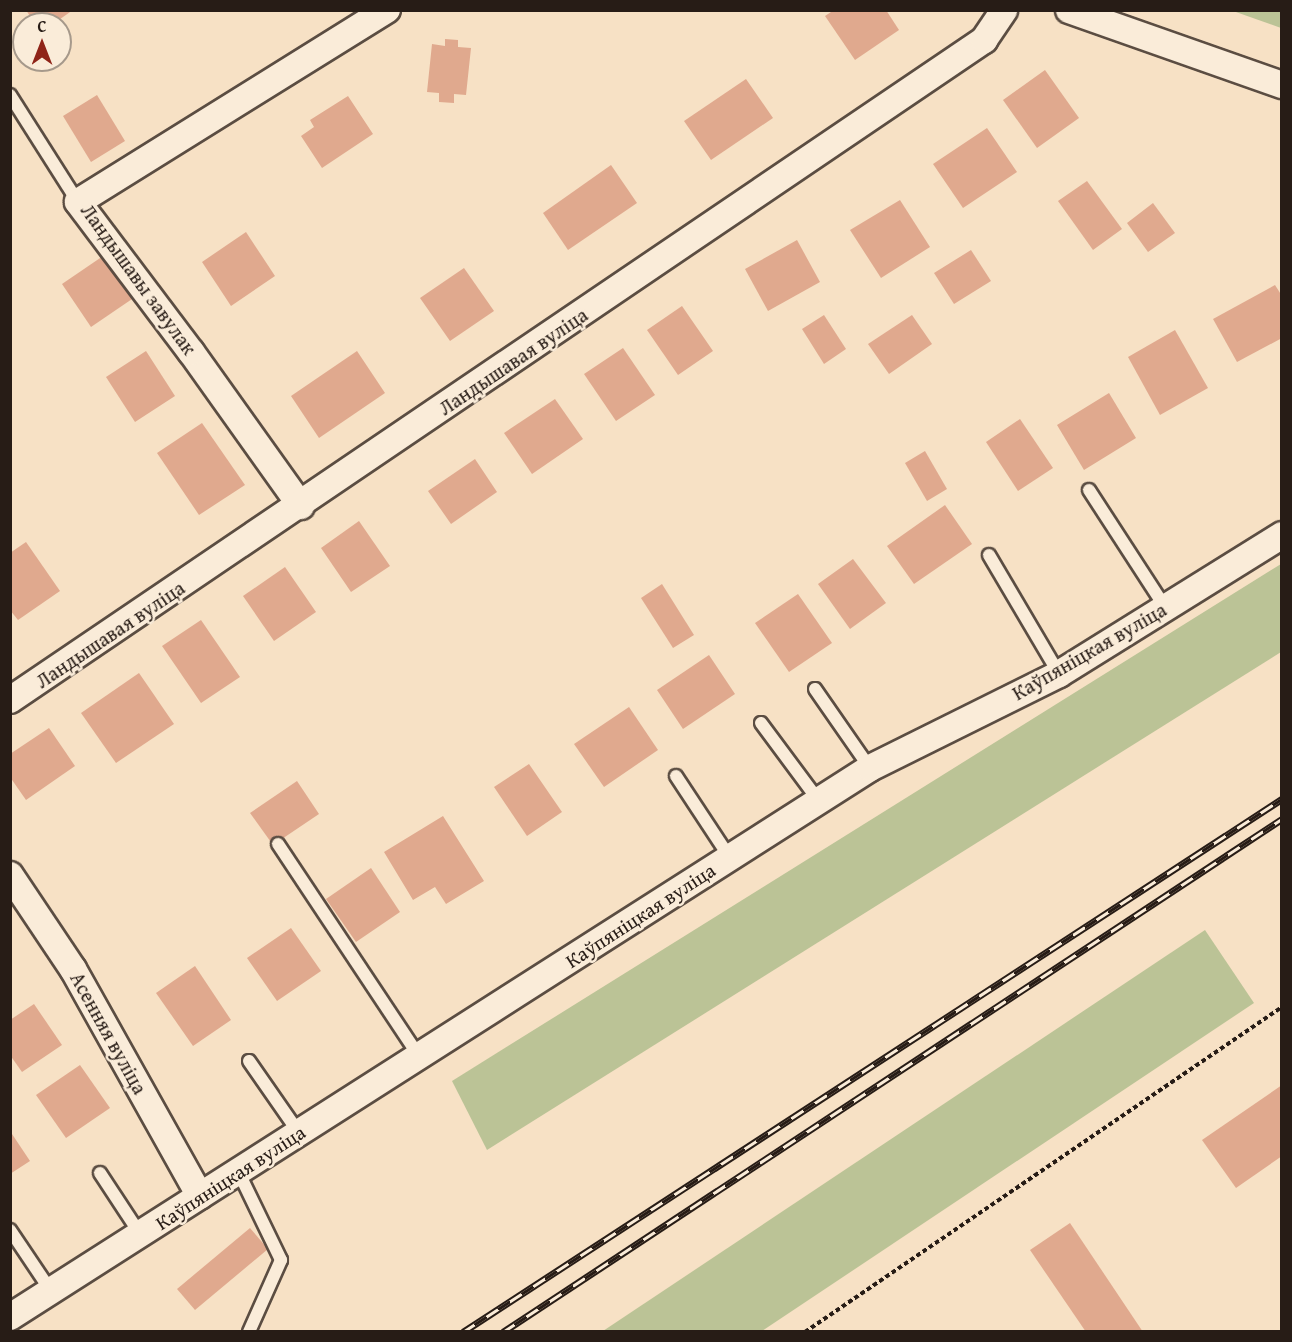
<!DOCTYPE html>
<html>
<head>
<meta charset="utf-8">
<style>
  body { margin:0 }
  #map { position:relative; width:1292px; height:1342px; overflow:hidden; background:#f7e1c5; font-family:"Gentium Book Plus",serif }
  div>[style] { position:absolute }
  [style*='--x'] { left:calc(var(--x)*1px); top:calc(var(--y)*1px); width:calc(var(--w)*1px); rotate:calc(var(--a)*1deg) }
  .green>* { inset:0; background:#bbc396 }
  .building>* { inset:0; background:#e0a98e }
  .path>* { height:4px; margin-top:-2px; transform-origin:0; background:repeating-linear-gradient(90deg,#271c16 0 4.5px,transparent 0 7.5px) }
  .roads { filter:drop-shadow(2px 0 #5b4d42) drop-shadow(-2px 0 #5b4d42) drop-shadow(0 2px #5b4d42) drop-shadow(0 -2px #5b4d42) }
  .lane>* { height:12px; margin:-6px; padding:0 6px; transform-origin:6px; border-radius:6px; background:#faecd9 }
  .street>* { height:26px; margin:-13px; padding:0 13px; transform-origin:13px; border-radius:13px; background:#faecd9 }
  .rail>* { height:7px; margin-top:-3.5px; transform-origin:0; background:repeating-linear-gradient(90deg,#faecd9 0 14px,#271c16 0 28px); box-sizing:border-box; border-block:2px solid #271c16 }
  span { translate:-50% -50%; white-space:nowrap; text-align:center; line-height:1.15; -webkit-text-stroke:5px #faecd9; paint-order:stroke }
  .street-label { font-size:20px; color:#271c16 }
  .frame { position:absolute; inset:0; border:12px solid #271c16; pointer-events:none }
  .north { position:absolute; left:12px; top:12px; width:60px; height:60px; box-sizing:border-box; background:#faecd9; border:2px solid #a6998b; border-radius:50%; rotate:0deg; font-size:16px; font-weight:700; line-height:24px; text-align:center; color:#271c16 }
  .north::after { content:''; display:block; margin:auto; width:21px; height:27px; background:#8f2418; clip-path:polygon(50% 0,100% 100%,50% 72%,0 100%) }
</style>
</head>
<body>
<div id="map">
  <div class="green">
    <i style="clip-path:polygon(1233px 11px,1281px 11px,1281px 28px)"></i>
    <i style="clip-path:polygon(1281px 564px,1281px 652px,487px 1150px,452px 1081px)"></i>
    <i style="clip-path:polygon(1205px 930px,1254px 1003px,762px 1331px,603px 1331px)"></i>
  </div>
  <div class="building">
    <i style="clip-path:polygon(26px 10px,73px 10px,53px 24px,35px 24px)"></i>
    <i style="clip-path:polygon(834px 10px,886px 10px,899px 30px,855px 60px,825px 16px)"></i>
    <i style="clip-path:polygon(445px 39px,458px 40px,458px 47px,471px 48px,466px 95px,454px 94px,454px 103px,439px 102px,439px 93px,427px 92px,432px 44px,445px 46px)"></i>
    <i style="clip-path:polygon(1045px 70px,1079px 118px,1037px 148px,1003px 100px)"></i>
    <i style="clip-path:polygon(746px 79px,773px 118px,711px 160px,684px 121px)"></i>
    <i style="clip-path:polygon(97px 95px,125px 141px,91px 162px,63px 116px)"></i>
    <i style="clip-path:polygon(348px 96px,373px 134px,322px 168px,301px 136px,314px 127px,310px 120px)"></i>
    <i style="clip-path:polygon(987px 128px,1017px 172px,963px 208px,933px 164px)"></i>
    <i style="clip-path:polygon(611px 165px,637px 203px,568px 250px,543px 213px)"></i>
    <i style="clip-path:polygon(1087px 181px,1122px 229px,1093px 250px,1058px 201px)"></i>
    <i style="clip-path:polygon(900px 200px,930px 247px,881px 278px,850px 230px)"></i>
    <i style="clip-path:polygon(1153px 203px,1175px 233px,1148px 252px,1127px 223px)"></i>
    <i style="clip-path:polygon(246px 232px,275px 276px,231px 306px,202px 262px)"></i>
    <i style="clip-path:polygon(797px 240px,820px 282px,768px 311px,745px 269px)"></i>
    <i style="clip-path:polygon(971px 250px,991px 281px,954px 304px,934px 273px)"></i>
    <i style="clip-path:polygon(106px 254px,135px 297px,91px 327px,62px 284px)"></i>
    <i style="clip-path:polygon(464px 268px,494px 311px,450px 341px,420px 298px)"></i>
    <i style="clip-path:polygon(1275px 285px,1282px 296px,1282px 338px,1237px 362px,1213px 319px)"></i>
    <i style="clip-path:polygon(682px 306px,713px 351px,678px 375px,647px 330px)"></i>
    <i style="clip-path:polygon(824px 315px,846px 349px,824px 364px,802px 329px)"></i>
    <i style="clip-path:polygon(912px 315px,932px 344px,889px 374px,868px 344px)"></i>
    <i style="clip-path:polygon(1175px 330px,1208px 388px,1160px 415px,1128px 357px)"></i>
    <i style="clip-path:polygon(623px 348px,655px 395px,616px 421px,584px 374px)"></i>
    <i style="clip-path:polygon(146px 351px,175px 396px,135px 422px,106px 377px)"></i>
    <i style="clip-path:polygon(357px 351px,385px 393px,319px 438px,291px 396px)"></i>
    <i style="clip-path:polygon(1109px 393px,1136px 438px,1084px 470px,1057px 425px)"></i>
    <i style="clip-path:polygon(555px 399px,583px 439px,532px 474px,504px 433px)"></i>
    <i style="clip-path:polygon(1020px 419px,1053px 468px,1018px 491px,986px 442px)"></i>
    <i style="clip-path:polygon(202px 423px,245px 485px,199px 515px,157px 453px)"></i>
    <i style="clip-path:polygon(925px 451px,947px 489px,927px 501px,905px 463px)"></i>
    <i style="clip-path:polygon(475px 459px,497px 492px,451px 524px,428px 491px)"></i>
    <i style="clip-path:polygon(945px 505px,972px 544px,914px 584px,887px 546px)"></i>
    <i style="clip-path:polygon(359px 521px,390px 566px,351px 592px,321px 548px)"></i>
    <i style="clip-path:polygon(26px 542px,60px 591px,18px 620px,10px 610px,10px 553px)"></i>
    <i style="clip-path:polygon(853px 559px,886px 603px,850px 629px,818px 584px)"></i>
    <i style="clip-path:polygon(285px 567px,316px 612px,274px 641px,243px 596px)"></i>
    <i style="clip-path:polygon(662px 584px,694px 635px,673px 648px,641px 598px)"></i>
    <i style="clip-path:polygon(798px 594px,832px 643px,789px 672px,755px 623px)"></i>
    <i style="clip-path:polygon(201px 620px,240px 677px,201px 703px,162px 646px)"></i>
    <i style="clip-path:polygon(709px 655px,735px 694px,683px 729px,657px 690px)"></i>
    <i style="clip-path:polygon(139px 673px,174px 724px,116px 763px,81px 713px)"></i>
    <i style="clip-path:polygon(629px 707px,658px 750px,604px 787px,574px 744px)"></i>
    <i style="clip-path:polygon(49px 728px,75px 766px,26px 800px,10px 777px,10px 754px)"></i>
    <i style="clip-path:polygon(529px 764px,562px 812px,527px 836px,494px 787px)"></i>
    <i style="clip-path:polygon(297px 781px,319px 814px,273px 845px,250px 813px)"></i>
    <i style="clip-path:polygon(443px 816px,484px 881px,446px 904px,435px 887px,413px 900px,384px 852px)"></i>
    <i style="clip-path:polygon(371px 868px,400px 912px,356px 942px,326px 899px)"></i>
    <i style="clip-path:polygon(291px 928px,321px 971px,277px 1001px,247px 958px)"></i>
    <i style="clip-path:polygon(195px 966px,231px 1020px,193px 1046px,156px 993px)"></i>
    <i style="clip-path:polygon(34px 1004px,62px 1045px,22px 1072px,10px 1055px,10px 1020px)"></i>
    <i style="clip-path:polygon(80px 1065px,110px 1108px,66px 1138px,36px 1095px)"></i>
    <i style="clip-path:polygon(1282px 1085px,1282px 1156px,1236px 1188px,1202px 1140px)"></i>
    <i style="clip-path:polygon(10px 1131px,30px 1161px,10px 1174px)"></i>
    <i style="clip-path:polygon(1070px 1223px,1143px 1332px,1086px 1332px,1030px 1250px)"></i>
    <i style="clip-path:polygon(250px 1228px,268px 1249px,195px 1310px,177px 1289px)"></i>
  </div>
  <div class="path">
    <i style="--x:805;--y:1332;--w:577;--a:-34.27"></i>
  </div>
  <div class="roads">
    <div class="lane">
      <i style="--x:10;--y:95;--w:127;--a:57.6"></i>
      <i style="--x:1089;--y:490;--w:140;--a:57"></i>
      <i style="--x:989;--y:555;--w:138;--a:59.5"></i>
      <i style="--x:815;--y:689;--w:96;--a:55.2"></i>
      <i style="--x:761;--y:723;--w:97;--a:53.4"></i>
      <i style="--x:676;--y:776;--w:98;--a:56.6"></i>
      <i style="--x:278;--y:844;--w:255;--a:56.4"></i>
      <i style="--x:249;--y:1061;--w:88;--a:55.2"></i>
      <i style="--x:238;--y:1171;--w:99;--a:64.2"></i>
      <i style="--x:281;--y:1260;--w:79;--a:114"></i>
      <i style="--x:100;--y:1173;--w:73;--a:56.7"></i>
      <i style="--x:10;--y:1230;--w:73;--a:56.1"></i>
    </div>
    <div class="street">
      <i style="--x:1069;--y:10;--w:226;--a:19.4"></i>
      <i style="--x:301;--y:506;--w:189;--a:-125.5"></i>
      <i style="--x:191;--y:352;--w:188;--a:-127"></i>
      <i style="--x:78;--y:202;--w:364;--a:-31.9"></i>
      <i style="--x:10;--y:700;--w:1177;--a:-34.12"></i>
      <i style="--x:984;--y:40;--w:36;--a:-56"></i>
      <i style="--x:10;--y:875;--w:113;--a:56.2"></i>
      <i style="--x:73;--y:969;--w:260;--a:60.8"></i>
      <i style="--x:10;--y:1317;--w:1020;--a:-32.55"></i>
      <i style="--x:870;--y:768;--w:211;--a:-26.4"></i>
      <i style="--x:1059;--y:674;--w:263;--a:-31.9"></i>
    </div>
  </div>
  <div class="rail">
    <i style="--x:463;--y:1332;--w:977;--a:-33.06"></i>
    <i style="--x:503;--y:1332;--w:933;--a:-33.37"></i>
  </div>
  <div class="street-label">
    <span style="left:139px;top:279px;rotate:54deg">Ландышавы завулак</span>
    <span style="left:513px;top:361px;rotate:-34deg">Ландышавая вуліца</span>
    <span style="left:110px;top:634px;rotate:-34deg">Ландышавая вуліца</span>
    <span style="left:1089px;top:651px;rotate:-30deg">Каўпяніцкая вуліца</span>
    <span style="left:640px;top:915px;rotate:-33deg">Каўпяніцкая вуліца</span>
    <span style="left:109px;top:1033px;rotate:61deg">Асенняя вуліца</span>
    <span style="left:230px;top:1177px;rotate:-33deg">Каўпяніцкая вуліца</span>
  </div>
  <div class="frame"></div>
  <div class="north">С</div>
</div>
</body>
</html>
